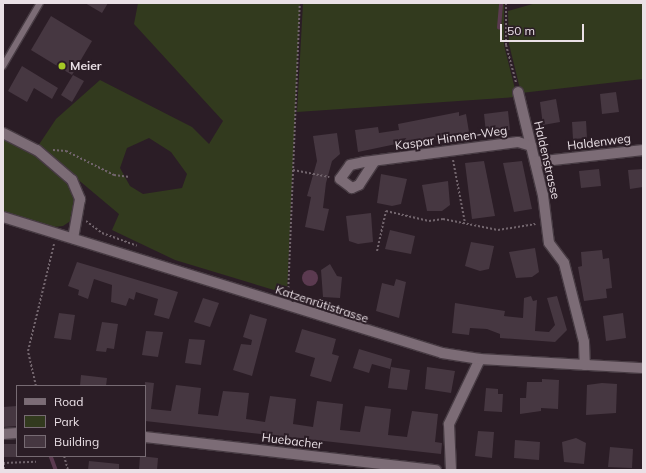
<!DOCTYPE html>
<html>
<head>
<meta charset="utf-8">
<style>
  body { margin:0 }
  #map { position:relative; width:646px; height:473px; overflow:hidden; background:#2b1d26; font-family:Mulish,sans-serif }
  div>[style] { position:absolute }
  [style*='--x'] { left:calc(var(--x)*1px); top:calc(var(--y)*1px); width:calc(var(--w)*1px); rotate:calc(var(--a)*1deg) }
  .green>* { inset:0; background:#323a1e }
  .water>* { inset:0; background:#5b3a50 }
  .round { border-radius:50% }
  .stream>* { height:3.5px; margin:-1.75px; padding:0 1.75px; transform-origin:1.75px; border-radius:1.75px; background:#5b3a50 }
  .building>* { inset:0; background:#463741 }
  .path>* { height:2px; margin-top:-1px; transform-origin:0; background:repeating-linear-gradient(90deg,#72656d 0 2px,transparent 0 4px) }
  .roads { filter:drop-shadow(1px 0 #473b43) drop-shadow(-1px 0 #473b43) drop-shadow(0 1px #473b43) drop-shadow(0 -1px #473b43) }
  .service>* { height:6px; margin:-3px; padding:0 3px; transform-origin:3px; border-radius:3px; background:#7c6c76 }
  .minor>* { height:10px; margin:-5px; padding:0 5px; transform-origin:5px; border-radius:5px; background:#7c6c76 }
  .tertiary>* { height:10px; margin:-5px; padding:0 5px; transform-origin:5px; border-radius:5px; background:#7c6c76 }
  .dots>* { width:11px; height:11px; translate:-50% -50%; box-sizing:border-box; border:2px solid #2b1d26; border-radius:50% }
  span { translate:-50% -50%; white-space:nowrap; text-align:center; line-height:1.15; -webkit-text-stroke:4px #2b1d26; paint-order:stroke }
  .poi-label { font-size:12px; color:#eae0e6; font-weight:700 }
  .left { translate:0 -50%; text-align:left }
  .street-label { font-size:12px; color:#eae0e6 }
  .frame { position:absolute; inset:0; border:4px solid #eae0e6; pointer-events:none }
  .legend { position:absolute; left:16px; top:385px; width:130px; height:72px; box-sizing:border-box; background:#2b1d26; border:1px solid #776b73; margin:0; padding:5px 7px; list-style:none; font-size:12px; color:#eae0e6 }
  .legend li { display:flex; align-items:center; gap:8px; height:20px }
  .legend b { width:20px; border:1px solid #776b73 }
  .scale { position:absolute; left:500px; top:24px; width:84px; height:18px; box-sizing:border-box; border:2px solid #eae0e6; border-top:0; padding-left:5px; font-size:12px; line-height:14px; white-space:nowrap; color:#eae0e6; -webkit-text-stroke:3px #2b1d26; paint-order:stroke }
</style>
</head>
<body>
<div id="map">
  <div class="green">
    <i style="clip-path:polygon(evenodd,138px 3px,300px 3px,287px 294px,175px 260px,112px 230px,119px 214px,38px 146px,56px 119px,100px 80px,192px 127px,209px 144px,223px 121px,134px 24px,138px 3px,149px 138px,171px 152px,187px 174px,182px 188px,143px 194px,130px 186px,120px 168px,127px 148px,149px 138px)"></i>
    <i style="clip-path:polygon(303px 3px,504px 3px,504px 45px,517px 97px,297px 112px)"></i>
    <i style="clip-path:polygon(536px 3px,643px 3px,643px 79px,521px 93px,509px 44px,508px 11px)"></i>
    <i style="clip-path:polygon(3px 136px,33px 152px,70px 182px,75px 197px,72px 220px,63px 226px,54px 227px,3px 211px)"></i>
  </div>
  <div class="water">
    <i class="round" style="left:302px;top:270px;width:16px;height:16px"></i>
  </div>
  <div class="stream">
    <i style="--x:499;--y:28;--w:25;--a:-85"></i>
    <i style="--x:51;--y:456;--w:15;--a:70"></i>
  </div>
  <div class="building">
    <i style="clip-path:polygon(85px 3px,108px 3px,102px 13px)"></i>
    <i style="clip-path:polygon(51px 16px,92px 41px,72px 75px,31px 50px)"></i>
    <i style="clip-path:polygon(22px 66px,58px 88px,52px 99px,34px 88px,27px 102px,8px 91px)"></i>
    <i style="clip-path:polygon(73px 75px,84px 81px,72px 102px,61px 95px)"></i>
    <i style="clip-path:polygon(616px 92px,619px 112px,602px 114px,600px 94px)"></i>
    <i style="clip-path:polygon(556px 99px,560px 122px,543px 125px,540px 102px)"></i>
    <i style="clip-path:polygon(508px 111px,510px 130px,486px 133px,484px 114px)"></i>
    <i style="clip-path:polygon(459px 112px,459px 116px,466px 114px,470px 138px,401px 143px,358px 152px,355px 130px,378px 127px,379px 133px,399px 130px,398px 124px)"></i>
    <i style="clip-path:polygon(586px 121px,587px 138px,573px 139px,572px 122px)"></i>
    <i style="clip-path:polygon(337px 133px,340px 154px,332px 161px,326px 183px,323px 208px,329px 209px,324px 231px,305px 227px,311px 197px,307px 196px,317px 161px,313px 136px)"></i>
    <i style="clip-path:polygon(484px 161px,495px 216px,472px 219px,465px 163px)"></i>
    <i style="clip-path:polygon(522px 161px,532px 209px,514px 212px,503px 163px)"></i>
    <i style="clip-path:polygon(599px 169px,601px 186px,581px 188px,579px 171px)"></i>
    <i style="clip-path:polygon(643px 169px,643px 187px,630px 189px,628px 170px)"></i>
    <i style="clip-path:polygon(381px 174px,407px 179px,401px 204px,392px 206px,377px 203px)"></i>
    <i style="clip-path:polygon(448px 181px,450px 205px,442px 211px,427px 211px,422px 185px)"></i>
    <i style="clip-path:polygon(371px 213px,373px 242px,358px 244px,349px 241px,346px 216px)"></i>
    <i style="clip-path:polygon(390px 230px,415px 236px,411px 254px,385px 249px)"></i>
    <i style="clip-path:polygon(471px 242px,494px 246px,489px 269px,480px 271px,465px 266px)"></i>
    <i style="clip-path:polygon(535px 248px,539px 272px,532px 277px,516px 278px,509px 252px)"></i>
    <i style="clip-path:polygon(602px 250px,603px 259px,609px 258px,612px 288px,606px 289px,607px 298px,584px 301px,578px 267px,582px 266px,581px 252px)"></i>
    <i style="clip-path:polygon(77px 262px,178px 292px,169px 319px,154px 315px,158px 299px,136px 292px,134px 300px,129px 298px,126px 306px,111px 302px,112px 285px,94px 279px,88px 299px,78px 295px,79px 290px,68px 286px)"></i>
    <i style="clip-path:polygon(330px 264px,337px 276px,342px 277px,340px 298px,323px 297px,321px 270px)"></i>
    <i style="clip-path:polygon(396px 279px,406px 282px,399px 318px,376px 311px,382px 283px,394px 286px)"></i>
    <i style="clip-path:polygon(531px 296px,533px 301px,537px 300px,535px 331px,549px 332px,555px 325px,547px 298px,557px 296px,567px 330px,555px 342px,500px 338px,500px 334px,487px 329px,470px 328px,469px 335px,452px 333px,455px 303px,505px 311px,504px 316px,523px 318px,524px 298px)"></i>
    <i style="clip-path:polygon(203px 298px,219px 303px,210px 327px,194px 322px)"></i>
    <i style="clip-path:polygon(59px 313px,75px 315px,71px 340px,54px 338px)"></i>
    <i style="clip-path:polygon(623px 313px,626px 338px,606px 341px,603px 316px)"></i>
    <i style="clip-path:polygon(250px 314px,267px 319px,252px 376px,233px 370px,241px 344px,251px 345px,252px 340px,243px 337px)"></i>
    <i style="clip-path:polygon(102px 322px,118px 324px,114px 349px,107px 348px,106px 352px,96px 351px)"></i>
    <i style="clip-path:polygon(302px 329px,336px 339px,332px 354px,339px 356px,331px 382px,310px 376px,315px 358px,295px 352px)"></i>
    <i style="clip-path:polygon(146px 331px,163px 332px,158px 357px,142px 355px)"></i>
    <i style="clip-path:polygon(189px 339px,205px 340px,201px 365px,185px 363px)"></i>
    <i style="clip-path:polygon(359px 349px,392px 359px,390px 369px,372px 364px,369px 373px,353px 368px)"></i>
    <i style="clip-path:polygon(391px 367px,410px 370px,407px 390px,388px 388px)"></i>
    <i style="clip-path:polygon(427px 367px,455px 371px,451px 393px,425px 389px)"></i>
    <i style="clip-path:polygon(81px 375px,107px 378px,106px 386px,80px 386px)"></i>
    <i style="clip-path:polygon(542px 379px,559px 380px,558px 409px,541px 408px,541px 411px,520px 414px,520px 398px,526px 398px,527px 382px,542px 382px)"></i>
    <i style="clip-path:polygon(145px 382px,154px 383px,151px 409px,171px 411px,176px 385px,201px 388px,198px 414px,218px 416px,223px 391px,249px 393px,246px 419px,265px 422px,270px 396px,296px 399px,293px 424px,313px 427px,317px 401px,343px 404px,340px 430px,360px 432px,365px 406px,391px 409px,388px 435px,407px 437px,412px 411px,438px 414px,435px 442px,442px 443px,441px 454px,145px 421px)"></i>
    <i style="clip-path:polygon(602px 383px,617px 384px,616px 413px,586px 415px,587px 385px)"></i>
    <i style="clip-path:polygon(486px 388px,498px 389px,498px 394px,503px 394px,502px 412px,484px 411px)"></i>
    <i style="clip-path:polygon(17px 406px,17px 426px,3px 427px,3px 407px)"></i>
    <i style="clip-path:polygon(478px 431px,494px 432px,492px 458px,475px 456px)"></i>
    <i style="clip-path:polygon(576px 438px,586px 443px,584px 464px,564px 462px,562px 442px)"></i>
    <i style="clip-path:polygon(515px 440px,540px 442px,539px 460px,514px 458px)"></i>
    <i style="clip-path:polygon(3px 444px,17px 444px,17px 457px,3px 457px)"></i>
    <i style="clip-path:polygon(610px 447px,633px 449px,632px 468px,608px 467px)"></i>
    <i style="clip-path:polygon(140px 456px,158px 458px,157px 470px,139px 470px)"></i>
    <i style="clip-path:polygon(89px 461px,119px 464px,119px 470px,88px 470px)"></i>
  </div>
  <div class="path">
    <i style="--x:506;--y:3;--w:42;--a:90"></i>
    <i style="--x:506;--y:45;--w:39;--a:75"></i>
    <i style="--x:53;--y:150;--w:13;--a:4"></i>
    <i style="--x:66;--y:151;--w:54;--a:26.6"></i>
    <i style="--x:114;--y:175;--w:16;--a:7"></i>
    <i style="--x:453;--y:160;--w:64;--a:79.2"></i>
    <i style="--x:293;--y:170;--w:37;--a:11"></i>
    <i style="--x:86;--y:221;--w:20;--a:37"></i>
    <i style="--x:102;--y:233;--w:37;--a:20"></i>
    <i style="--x:377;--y:251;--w:41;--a:-77.3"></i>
    <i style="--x:386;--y:211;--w:44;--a:13.1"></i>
    <i style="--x:429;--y:221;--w:14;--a:-8"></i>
    <i style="--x:443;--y:219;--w:56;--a:11.3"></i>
    <i style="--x:498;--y:230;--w:38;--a:-9"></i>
    <i style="--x:288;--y:296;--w:293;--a:-87.7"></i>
    <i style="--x:36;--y:386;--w:36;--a:-103"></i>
    <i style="--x:28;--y:351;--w:110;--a:-76.3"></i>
    <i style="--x:64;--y:456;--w:15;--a:74"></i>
    <i style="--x:3;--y:463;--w:33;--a:-2"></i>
    <i style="--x:4;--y:463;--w:7;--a:90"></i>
  </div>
  <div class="roads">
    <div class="service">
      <i style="--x:3;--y:66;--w:73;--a:-59.6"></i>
    </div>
    <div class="minor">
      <i style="--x:518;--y:92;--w:106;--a:76.4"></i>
      <i style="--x:543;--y:195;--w:48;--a:82.9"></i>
      <i style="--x:549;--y:243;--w:25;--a:53"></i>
      <i style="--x:564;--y:263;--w:81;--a:75.8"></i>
      <i style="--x:584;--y:342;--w:23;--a:88"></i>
      <i style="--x:3;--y:133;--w:38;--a:27"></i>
      <i style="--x:37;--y:150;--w:46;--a:40.6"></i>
      <i style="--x:72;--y:180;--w:21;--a:67"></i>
      <i style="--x:80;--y:199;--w:40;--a:100"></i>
      <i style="--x:374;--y:162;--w:27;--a:123"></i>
      <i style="--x:359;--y:185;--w:8;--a:157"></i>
      <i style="--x:352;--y:188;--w:15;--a:-143"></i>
      <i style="--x:340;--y:179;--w:17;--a:-54"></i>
      <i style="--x:350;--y:165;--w:14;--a:-12"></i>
      <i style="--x:364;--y:162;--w:155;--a:-7.4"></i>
      <i style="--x:518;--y:142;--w:14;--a:17"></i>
      <i style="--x:535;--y:162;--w:109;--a:-6.3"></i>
      <i style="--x:3;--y:434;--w:14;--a:-4"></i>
      <i style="--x:145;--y:437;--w:293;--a:6.5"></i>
      <i style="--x:451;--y:470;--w:46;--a:-92.5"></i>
      <i style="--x:449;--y:424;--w:72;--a:-64.5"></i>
    </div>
    <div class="tertiary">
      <i style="--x:3;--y:217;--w:460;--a:17.2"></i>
      <i style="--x:442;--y:353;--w:38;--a:9"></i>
      <i style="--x:480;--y:359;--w:163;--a:3.2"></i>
    </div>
  </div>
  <div class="dots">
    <i style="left:62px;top:66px;background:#a4c825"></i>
  </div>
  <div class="poi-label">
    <span class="left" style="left:70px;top:66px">Meier</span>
  </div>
  <div class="street-label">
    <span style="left:451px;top:138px;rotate:-8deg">Kaspar Hinnen-Weg</span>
    <span style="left:599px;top:142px;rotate:-7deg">Haldenweg</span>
    <span style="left:547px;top:160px;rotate:77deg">Haldenstrasse</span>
    <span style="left:322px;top:304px;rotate:18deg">Katzenrütistrasse</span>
    <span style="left:292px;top:441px;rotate:7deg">Huebacher</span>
  </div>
  <div class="frame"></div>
  <ul class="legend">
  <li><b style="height:5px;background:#7c6c76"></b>Road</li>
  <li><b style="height:11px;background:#323a1e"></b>Park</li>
  <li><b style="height:11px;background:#463741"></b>Building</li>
  </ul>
  <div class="scale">50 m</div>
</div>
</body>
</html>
